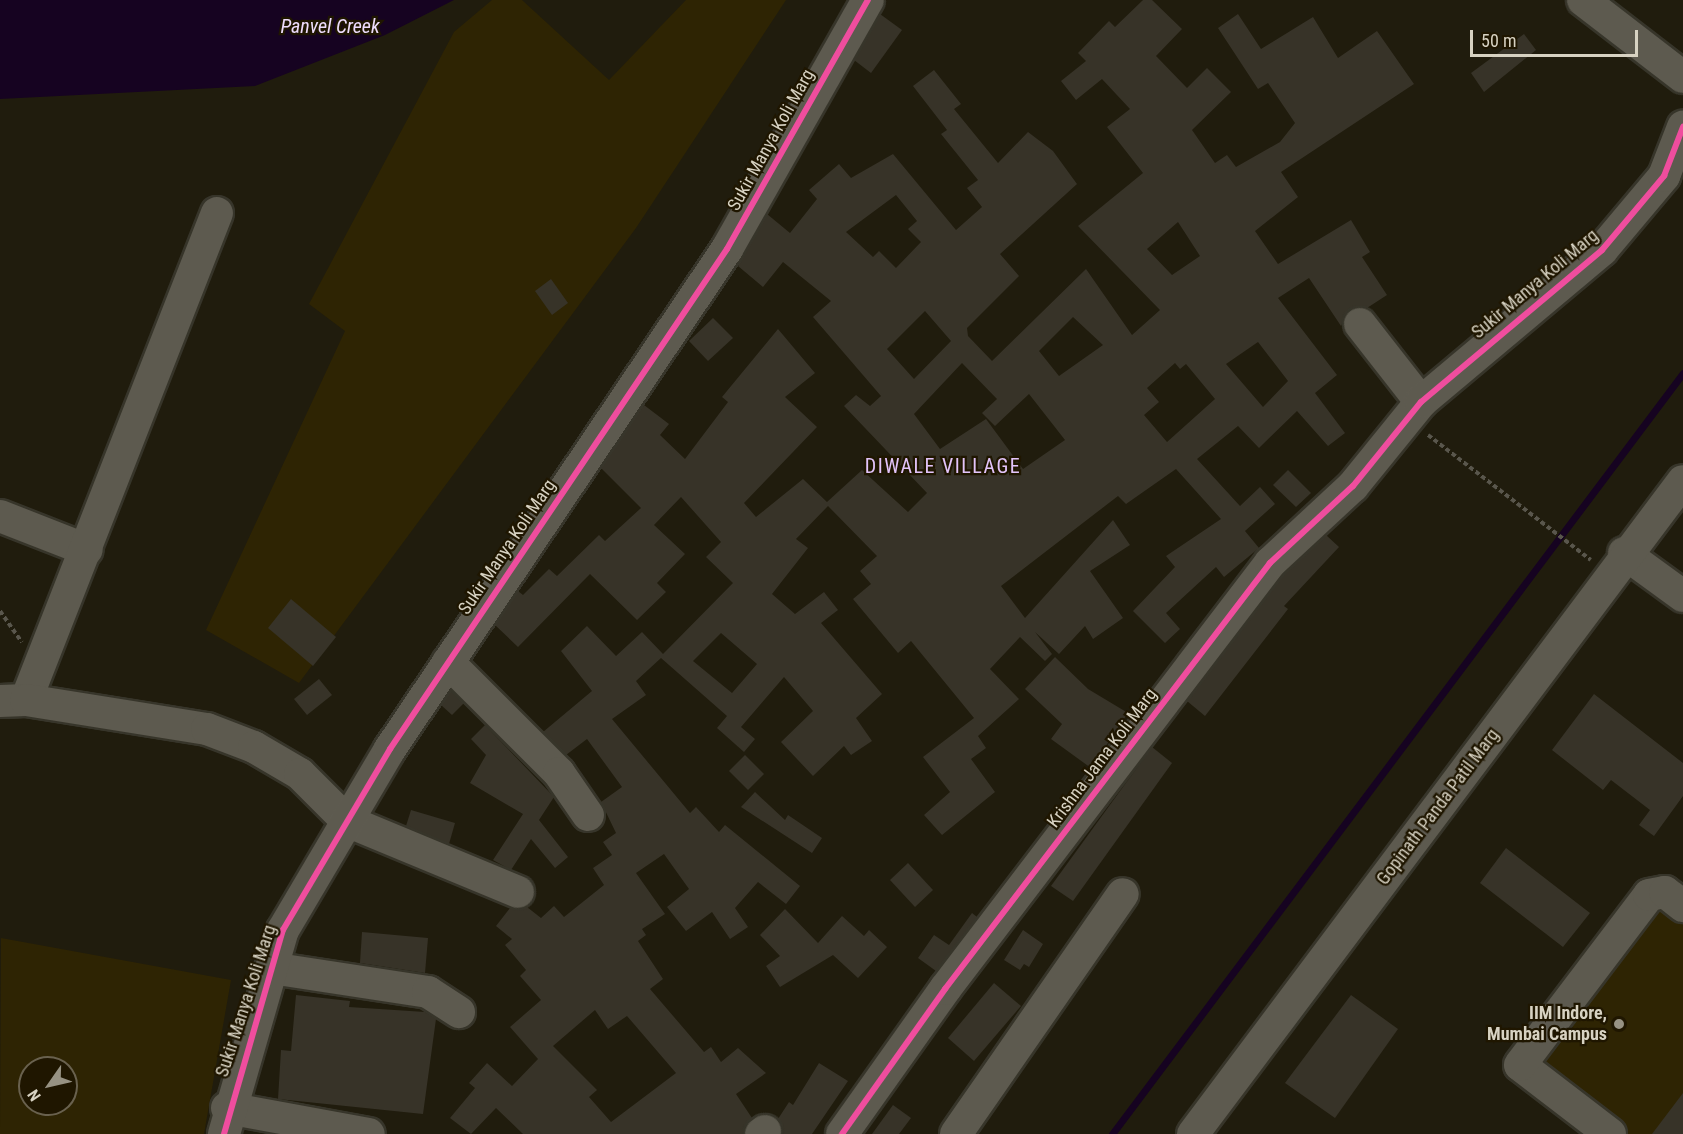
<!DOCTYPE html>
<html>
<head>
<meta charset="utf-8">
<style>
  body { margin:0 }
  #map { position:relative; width:1683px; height:1134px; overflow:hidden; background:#201c0d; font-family:"Roboto Condensed",sans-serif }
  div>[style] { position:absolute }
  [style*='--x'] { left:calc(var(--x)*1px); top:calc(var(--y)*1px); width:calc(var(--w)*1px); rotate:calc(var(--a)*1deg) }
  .built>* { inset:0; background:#2e2403 }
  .water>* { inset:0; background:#160321 }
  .stream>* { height:7px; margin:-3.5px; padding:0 3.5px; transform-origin:3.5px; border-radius:3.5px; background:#160321 }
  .building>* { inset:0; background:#373328 }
  .path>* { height:4px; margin-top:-2px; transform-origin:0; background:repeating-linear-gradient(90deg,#59564c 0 4.5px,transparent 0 7.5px) }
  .roads { filter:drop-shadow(2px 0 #37352a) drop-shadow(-2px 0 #37352a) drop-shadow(0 2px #37352a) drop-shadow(0 -2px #37352a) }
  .minor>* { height:32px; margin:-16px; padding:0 16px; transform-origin:16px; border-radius:16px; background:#5d5a4f }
  .cycleway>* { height:6px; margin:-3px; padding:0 3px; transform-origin:3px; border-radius:3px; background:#ef4d9e }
  .dots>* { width:16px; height:16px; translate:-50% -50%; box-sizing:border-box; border:3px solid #1f1600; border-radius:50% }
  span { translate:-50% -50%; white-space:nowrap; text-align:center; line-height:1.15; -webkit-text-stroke:4.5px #1f1600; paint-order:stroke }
  .street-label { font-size:18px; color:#d7d2c2 }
  .poi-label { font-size:18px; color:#d7d2c2; font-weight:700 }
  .right { translate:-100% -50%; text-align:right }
  .water-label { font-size:20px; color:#eedcfc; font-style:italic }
  .neighbourhood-label { font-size:20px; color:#e3c4fa; letter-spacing:1.5px }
  .north { position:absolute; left:18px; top:1056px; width:60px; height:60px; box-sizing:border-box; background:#1f1600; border:2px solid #69614e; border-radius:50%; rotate:236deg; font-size:16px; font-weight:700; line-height:24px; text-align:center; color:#d7d2c2 }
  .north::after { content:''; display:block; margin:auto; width:21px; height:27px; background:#979283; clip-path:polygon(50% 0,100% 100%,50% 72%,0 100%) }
  .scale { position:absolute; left:1470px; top:30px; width:168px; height:27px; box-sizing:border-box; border:3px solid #d7d2c2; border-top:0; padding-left:8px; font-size:18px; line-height:21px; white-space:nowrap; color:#d7d2c2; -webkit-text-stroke:4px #1f1600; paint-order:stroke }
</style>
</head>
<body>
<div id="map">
  <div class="built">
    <i style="clip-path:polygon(492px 0,522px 0,609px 80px,686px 0,786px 0,636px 228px,299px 683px,206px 630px,345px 331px,309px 304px,454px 32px)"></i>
    <i style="clip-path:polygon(1662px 881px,1683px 897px,1683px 1134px,1606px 1134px,1520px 1069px)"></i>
    <i style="clip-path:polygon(evenodd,1px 938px,231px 980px,204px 1134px,0 1134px,1px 938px,30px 1068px,66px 1068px,66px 1104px,30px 1104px,30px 1068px)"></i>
  </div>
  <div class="water">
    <i style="clip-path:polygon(0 0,454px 0,385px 35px,255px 86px,0 99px)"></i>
  </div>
  <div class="stream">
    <i style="--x:1112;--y:1134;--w:951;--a:-53.12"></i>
  </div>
  <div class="building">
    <i style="clip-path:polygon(evenodd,1143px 0,1152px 0,1182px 29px,1156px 56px,1187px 88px,1207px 68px,1231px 92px,1192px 130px,1215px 163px,1227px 155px,1236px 167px,1280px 142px,1295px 123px,1268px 83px,1258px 89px,1218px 28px,1238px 14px,1261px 49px,1313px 17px,1338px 58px,1377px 31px,1414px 84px,1281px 172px,1298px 197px,1255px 231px,1278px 264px,1351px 220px,1370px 252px,1362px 257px,1387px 295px,1367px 308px,1349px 310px,1341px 326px,1309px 278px,1278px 298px,1337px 375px,1315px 393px,1345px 433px,1328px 446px,1297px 411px,1259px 448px,1238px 426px,1197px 459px,1240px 506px,1260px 487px,1275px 504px,1245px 531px,1259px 548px,1224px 577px,1216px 567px,1166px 613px,1180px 629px,1165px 643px,1133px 611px,1175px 567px,1166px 556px,1221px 519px,1176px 469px,1126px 504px,1118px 496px,1001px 586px,1025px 618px,1113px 520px,1130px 545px,1090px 571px,1123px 618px,1093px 639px,1085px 626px,1059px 654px,1035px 632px,1052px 654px,1045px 661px,1020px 637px,990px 669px,1019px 699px,978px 736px,986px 748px,971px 759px,995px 792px,942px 835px,924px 815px,950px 792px,923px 757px,974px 718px,911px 641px,898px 653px,853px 599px,871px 584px,860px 571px,877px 556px,828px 506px,796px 539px,808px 548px,772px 594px,795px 614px,824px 592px,838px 610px,821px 623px,882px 694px,856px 718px,872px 741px,851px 755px,844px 746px,813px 776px,781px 742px,813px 711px,784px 677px,741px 727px,755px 739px,744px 752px,717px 728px,727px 716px,661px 658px,636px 681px,646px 695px,612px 719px,690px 813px,696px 807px,719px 832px,725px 825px,800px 886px,786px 904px,758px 882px,735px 908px,748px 927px,730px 939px,712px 912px,686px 931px,667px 907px,689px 889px,664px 854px,636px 873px,665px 914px,642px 929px,646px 935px,638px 941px,663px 979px,650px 989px,704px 1052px,711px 1047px,721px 1062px,738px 1048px,766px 1073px,736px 1094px,752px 1118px,743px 1134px,523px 1134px,496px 1108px,471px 1134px,450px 1118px,475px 1088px,469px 1083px,487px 1063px,512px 1086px,538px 1059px,510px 1027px,541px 1000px,520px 976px,526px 970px,505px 945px,512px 939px,496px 926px,510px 908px,527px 907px,541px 918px,554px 906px,564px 917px,604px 885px,593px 868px,612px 855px,603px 842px,616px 833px,601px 802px,622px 787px,587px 739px,566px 755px,543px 732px,592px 691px,561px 651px,587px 626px,616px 656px,642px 632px,663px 654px,733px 583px,706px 557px,721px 542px,681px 497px,654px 525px,685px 554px,657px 583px,666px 592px,637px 620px,590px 574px,518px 647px,495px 625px,518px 591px,523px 595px,549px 569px,557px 576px,599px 535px,605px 541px,641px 508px,601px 468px,644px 405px,669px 424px,660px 435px,685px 459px,728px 402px,722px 397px,778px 329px,815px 373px,785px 397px,817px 427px,744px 503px,756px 517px,803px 479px,827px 502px,862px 470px,908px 512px,927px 493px,844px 406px,856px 395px,870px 406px,881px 396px,813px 317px,831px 301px,783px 262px,763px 287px,738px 266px,767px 214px,790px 233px,817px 199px,809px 190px,839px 164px,851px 178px,893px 154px,956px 230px,982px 207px,967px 188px,978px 180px,941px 134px,947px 130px,913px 86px,934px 70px,961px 104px,954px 109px,998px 163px,1028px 132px,1053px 151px,1077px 184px,1000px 254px,1019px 276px,967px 328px,968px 336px,992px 361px,1086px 269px,1132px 335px,1160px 310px,1078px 226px,1143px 173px,1107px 127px,1130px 109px,1102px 79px,1076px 100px,1061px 81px,1086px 61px,1078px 53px,1109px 21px,1115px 27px,1143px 0,896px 195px,917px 221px,908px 229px,921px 242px,896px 268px,879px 251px,873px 257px,846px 232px,896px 195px,1143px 0,1178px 222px,1200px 256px,1172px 275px,1147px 249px,1178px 222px,1143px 0,925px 311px,951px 341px,914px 379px,887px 349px,925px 311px,1143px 0,1073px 317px,1103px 345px,1059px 376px,1039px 351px,1073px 317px,1143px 0,1258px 342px,1288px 381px,1263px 407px,1226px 364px,1258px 342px,1143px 0,962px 363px,997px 399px,982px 413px,995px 426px,1029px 394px,1065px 440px,1023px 469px,986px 419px,940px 449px,914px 414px,962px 363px,1143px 0,1175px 363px,1180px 369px,1186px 364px,1215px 399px,1167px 442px,1144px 415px,1159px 402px,1147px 388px,1175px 363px,1143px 0,721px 633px,757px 664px,732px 693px,693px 661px,721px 633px,1143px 0,595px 1010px,608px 1029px,627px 1016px,676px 1073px,611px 1122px,589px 1097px,597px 1090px,553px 1046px,595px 1010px)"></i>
    <i style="clip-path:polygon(880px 14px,902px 30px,871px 73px,854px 60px)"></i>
    <i style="clip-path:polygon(1524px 34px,1536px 50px,1484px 92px,1471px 73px)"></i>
    <i style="clip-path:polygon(551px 279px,568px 303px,552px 315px,535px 291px)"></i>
    <i style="clip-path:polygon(713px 318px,733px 338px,708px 361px,689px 341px)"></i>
    <i style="clip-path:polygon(1288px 470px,1311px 493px,1296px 507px,1273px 485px)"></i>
    <i style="clip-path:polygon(1326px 535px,1339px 547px,1284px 606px,1288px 609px,1205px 716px,1187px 701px,1283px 575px)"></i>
    <i style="clip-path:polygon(291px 599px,336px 637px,313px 666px,268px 628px)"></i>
    <i style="clip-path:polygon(1055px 657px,1088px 689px,1128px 713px,1091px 768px,1051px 739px,1062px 724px,1025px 689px)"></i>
    <i style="clip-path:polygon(319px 679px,332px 695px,307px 715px,294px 699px)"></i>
    <i style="clip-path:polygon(451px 691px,464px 703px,452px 715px,441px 705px)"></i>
    <i style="clip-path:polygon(1594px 694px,1683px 763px,1683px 796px,1654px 836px,1639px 825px,1650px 810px,1611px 780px,1603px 790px,1552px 750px)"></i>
    <i style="clip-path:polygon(485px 725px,554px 797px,539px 820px,568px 857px,555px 868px,531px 839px,511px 870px,493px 860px,523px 814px,470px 783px,486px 755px,471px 739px)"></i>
    <i style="clip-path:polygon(1152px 747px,1172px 763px,1073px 901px,1051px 886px)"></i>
    <i style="clip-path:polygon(745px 755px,764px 774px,748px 790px,729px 771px)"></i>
    <i style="clip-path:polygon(755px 792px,785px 820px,788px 815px,822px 838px,812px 853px,741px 807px)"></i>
    <i style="clip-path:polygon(411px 810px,455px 823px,449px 844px,406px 826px)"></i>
    <i style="clip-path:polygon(1506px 848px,1590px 913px,1563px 947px,1480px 883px)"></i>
    <i style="clip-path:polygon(908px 863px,933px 890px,915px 907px,890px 880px)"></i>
    <i style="clip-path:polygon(785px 909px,818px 943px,842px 916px,864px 936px,869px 930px,887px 947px,858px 978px,833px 955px,780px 987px,766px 966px,780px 956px,760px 935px)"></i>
    <i style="clip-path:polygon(972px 913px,977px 917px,936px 971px,918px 958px,934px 935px,949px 945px)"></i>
    <i style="clip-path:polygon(1023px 930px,1043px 944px,1029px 967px,1024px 964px,1020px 970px,1004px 960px)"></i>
    <i style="clip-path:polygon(362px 932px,428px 938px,425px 973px,360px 963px)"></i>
    <i style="clip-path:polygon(994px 983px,1021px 1006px,974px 1061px,948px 1038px)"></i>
    <i style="clip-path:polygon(296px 995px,350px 1001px,349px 1007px,425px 1012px,436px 1019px,423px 1114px,278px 1099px,281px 1050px,291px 1051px)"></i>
    <i style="clip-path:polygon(1351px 995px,1398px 1029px,1335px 1118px,1285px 1083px)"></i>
    <i style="clip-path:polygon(819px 1063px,848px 1081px,812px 1134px,782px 1134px,778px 1119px,789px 1102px,793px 1105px)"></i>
    <i style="clip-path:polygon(1683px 1093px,1683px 1134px,1652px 1134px)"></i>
    <i style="clip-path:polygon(893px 1105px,911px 1118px,899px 1134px,872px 1134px)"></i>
  </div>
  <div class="path">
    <i style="--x:1428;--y:435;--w:205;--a:37.5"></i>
    <i style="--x:0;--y:611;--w:38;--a:55"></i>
  </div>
  <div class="roads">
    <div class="minor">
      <i style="--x:1583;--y:0;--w:126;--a:37.6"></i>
      <i style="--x:1360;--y:324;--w:99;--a:52"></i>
      <i style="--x:0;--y:516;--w:93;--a:21.3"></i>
      <i style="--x:1624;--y:553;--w:73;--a:36.1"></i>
      <i style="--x:448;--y:662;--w:157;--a:45"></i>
      <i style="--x:559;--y:773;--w:51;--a:55.4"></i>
      <i style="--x:26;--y:700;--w:523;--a:-68.59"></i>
      <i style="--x:0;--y:701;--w:26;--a:-2"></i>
      <i style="--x:26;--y:700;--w:183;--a:9.1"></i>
      <i style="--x:207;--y:729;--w:50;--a:21"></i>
      <i style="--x:254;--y:747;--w:53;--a:30.4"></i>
      <i style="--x:300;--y:774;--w:66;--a:45"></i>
      <i style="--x:347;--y:821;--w:185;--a:22.5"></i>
      <i style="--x:271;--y:968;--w:159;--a:8.7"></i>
      <i style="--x:428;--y:992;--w:37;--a:33"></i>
      <i style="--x:227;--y:1108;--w:144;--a:10.4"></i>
      <i style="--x:224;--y:1134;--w:212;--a:-73.9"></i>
      <i style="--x:283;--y:930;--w:210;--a:-59.4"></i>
      <i style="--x:390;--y:749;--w:603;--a:-56.02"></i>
      <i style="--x:727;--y:249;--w:286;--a:-60.5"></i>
      <i style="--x:761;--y:1134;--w:5;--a:-37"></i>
      <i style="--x:842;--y:1134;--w:178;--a:-54.6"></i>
      <i style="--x:945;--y:989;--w:536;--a:-52.66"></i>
      <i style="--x:1270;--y:563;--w:113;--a:-42.9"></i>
      <i style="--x:1353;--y:486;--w:108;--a:-51"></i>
      <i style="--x:1421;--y:402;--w:236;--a:-40"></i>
      <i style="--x:1602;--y:250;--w:97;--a:-50"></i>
      <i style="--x:1664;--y:176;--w:53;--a:-68.8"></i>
      <i style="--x:956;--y:1134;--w:292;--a:-55.2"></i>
      <i style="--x:1193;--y:1134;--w:816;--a:-53.12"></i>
      <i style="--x:1610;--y:1134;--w:113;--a:-142.5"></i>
      <i style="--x:1520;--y:1065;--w:213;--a:-52.8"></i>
      <i style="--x:1649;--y:895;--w:16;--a:-11"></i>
      <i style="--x:1665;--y:892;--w:23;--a:38"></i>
    </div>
  </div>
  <div class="cycleway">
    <i style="--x:224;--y:1134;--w:212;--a:-73.9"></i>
    <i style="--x:283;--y:930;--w:210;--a:-59.4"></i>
    <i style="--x:390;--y:749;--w:603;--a:-56.02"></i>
    <i style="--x:727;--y:249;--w:286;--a:-60.5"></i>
    <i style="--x:842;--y:1134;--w:178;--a:-54.6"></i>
    <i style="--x:945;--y:989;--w:536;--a:-52.66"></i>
    <i style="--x:1270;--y:563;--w:113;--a:-42.9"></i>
    <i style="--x:1353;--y:486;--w:108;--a:-51"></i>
    <i style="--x:1421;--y:402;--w:236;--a:-40"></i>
    <i style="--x:1602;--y:250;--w:97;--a:-50"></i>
    <i style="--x:1664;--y:176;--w:53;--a:-68.8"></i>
  </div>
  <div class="dots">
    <i style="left:1619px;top:1024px;background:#979283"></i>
  </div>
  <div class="street-label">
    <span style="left:771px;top:140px;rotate:-61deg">Sukir Manya Koli Marg</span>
    <span style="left:1535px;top:284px;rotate:-40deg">Sukir Manya Koli Marg</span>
    <span style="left:507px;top:547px;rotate:-56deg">Sukir Manya Koli Marg</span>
    <span style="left:1102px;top:758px;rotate:-53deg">Krishna Jama Koli Marg</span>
    <span style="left:1438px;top:807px;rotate:-53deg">Gopinath Panda Patil Marg</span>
    <span style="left:246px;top:1001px;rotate:-72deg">Sukir Manya Koli Marg</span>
  </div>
  <div class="poi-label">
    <span class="right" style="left:1607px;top:1024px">IIM Indore,<br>Mumbai Campus</span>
  </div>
  <div class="water-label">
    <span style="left:330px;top:26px">Panvel Creek</span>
  </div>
  <div class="neighbourhood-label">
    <span style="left:943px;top:466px">DIWALE VILLAGE</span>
  </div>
  <div class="north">N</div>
  <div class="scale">50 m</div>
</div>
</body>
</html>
